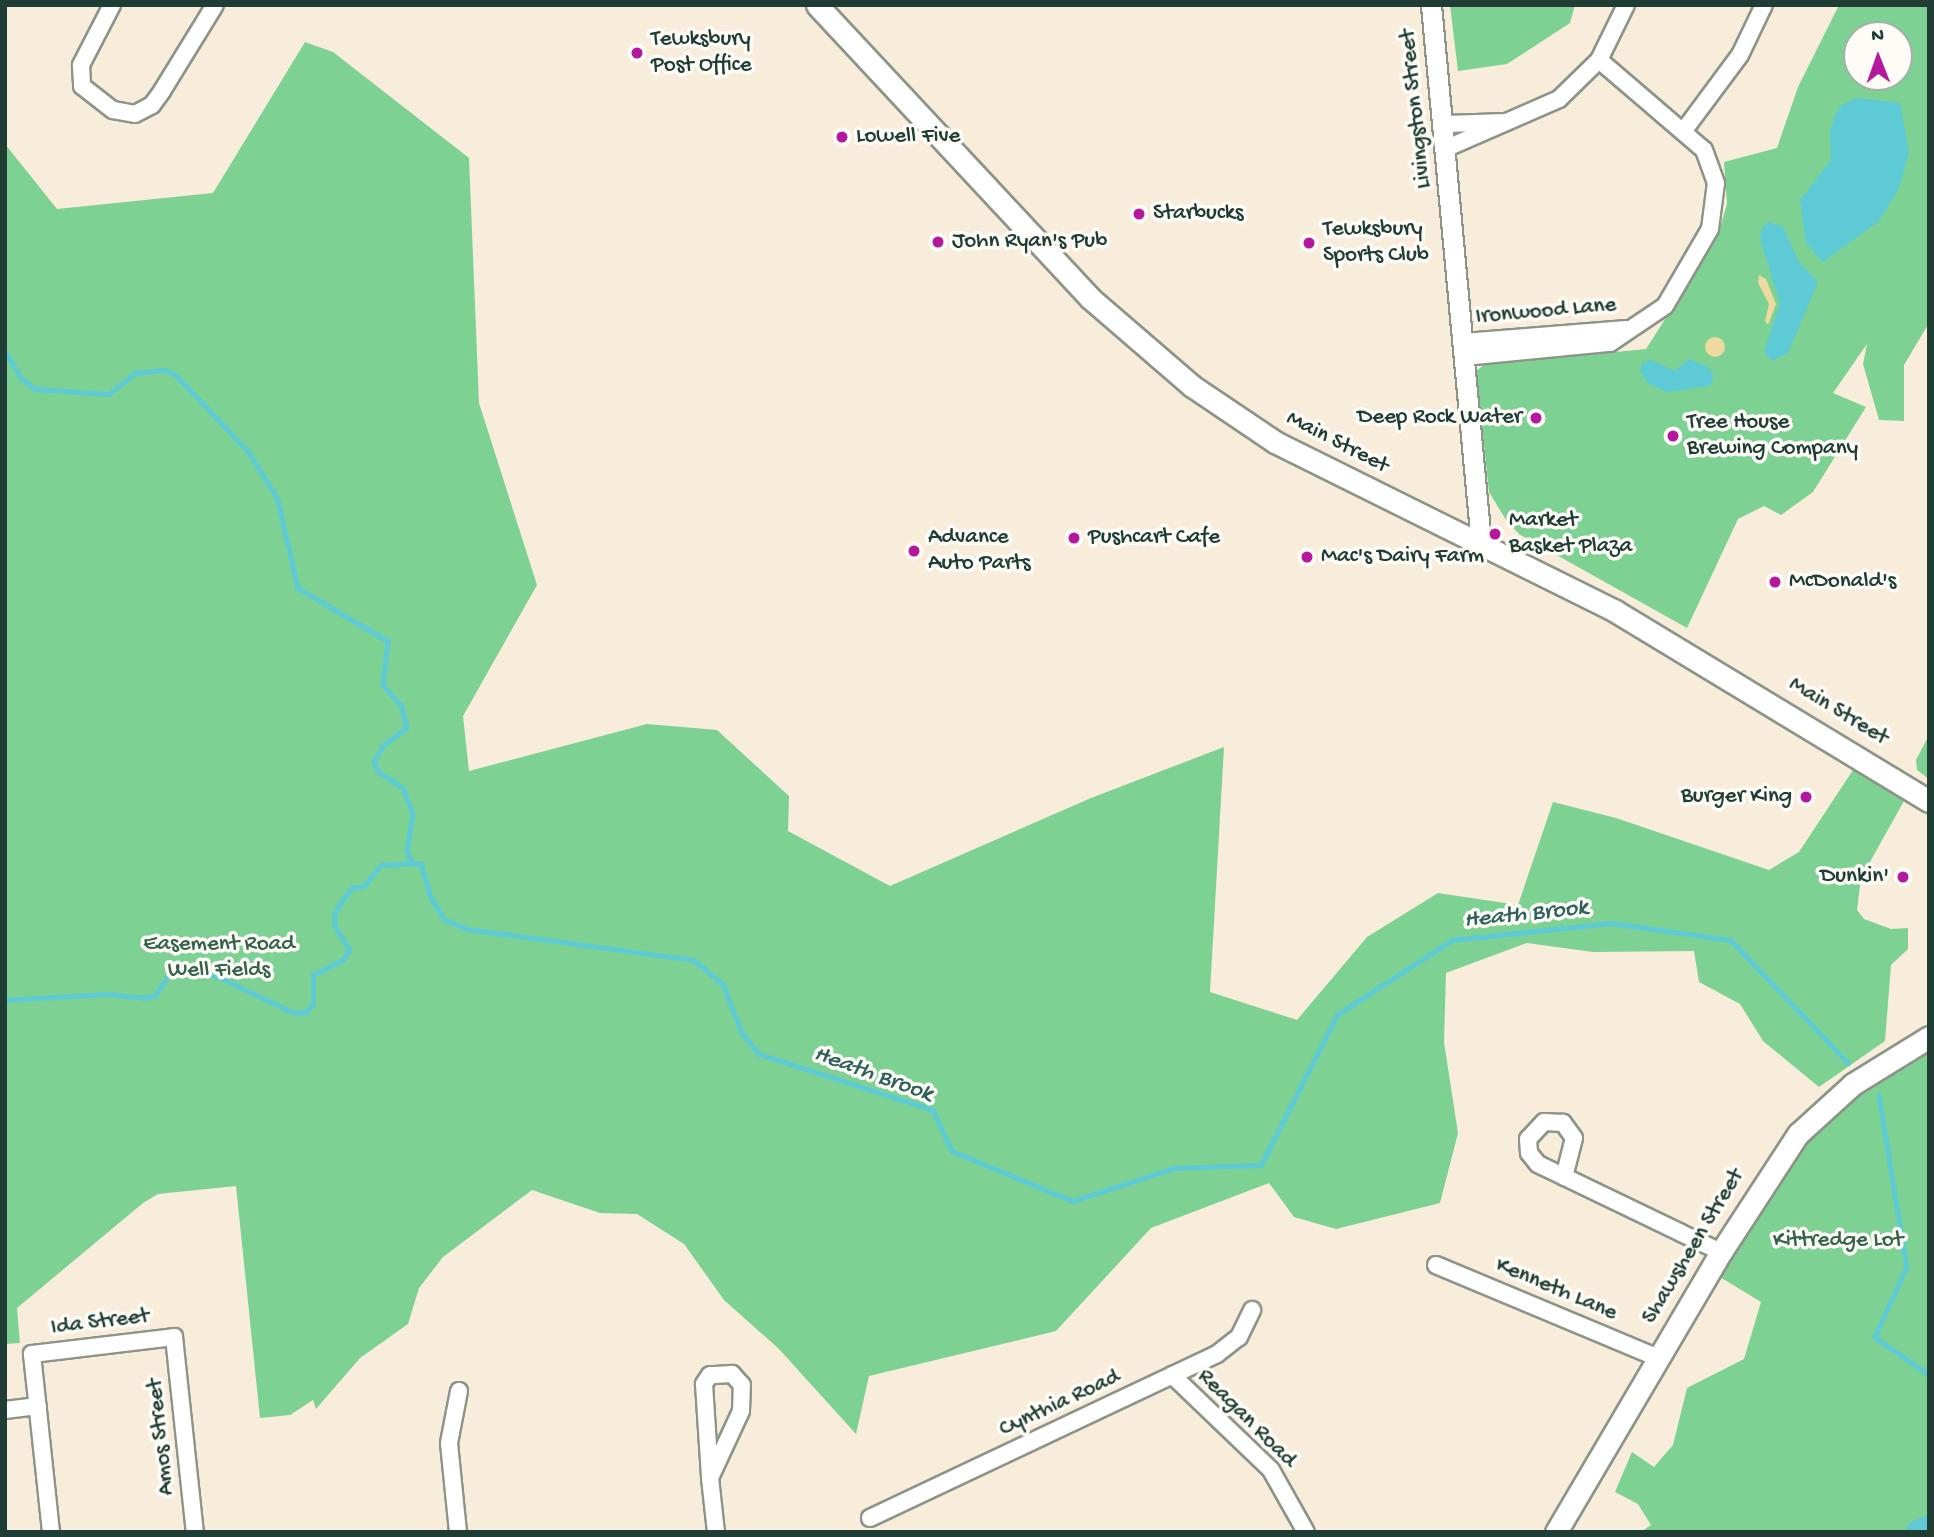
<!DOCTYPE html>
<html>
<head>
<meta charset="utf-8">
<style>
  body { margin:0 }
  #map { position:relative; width:1934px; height:1537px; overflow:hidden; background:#f8eddb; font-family:"Gochi Hand",sans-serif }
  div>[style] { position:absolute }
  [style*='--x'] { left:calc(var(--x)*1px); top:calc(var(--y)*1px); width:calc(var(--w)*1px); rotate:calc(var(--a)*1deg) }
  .green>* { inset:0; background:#7dd193 }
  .sand>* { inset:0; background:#eeda9e }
  .round { border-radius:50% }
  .water>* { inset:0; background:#5dcad5 }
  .stream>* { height:4.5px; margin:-2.25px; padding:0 2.25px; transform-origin:2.25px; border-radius:2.25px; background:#5dcad5 }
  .river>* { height:24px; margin:-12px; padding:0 12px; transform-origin:12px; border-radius:12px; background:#5dcad5 }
  .roads { filter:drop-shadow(2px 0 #8c9588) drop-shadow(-2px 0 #8c9588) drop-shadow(0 2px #8c9588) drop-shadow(0 -2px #8c9588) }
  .minor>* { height:16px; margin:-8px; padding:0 8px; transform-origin:8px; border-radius:8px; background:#fff }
  .tertiary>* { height:19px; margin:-9.5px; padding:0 9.5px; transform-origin:9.5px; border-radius:9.5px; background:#fff }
  .secondary>* { height:21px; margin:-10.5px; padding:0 10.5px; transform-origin:10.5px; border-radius:10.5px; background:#fff }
  .dots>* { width:19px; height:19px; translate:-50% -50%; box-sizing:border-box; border:4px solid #fdfcf7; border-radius:50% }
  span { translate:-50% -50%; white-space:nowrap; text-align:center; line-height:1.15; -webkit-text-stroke:7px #fdfcf7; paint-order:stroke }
  .poi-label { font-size:23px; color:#1f3d34 }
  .left { translate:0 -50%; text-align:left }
  .right { translate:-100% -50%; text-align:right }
  .street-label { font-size:23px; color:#1f3d34 }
  .park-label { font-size:23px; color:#36624c }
  .water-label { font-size:24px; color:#2e605c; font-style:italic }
  .frame { position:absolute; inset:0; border:7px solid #1f3d34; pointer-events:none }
  .north { position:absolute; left:1843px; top:21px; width:70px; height:70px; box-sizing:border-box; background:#fdfcf7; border:2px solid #a4b0a9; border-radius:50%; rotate:359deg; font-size:19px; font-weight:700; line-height:28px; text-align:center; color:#1f3d34 }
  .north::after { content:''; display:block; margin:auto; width:24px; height:32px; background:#b5179e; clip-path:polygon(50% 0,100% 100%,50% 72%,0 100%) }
</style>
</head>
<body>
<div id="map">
  <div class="green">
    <i style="clip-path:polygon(1450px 5px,1575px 5px,1570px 23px,1507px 64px,1458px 71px)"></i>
    <i style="clip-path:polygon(evenodd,1839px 5px,1929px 5px,1929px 323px,1904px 365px,1904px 421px,1879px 420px,1863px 364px,1867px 344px,1833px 393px,1866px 407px,1813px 492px,1781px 515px,1764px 506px,1738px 519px,1687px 628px,1519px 534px,1506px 520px,1489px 492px,1476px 371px,1484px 365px,1646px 349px,1717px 238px,1727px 204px,1724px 162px,1777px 148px,1798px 87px,1839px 5px,1857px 35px,1899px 35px,1899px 77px,1857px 77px,1857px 35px)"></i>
    <i style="clip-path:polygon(305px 42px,333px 52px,469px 158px,479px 403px,537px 585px,463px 716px,469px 771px,647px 724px,717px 730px,789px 796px,788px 831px,890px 886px,1091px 798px,1224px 747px,1210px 992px,1297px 1020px,1367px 937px,1438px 893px,1518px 905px,1553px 802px,1616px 818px,1769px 870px,1799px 852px,1855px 767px,1904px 801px,1861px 878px,1857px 910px,1864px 919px,1891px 929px,1908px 928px,1908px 949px,1891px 965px,1885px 1041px,1819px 1087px,1763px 1041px,1740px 1004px,1699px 982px,1694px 951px,1593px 952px,1527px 943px,1446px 973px,1444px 1042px,1458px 1133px,1440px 1203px,1336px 1229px,1294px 1217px,1269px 1183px,1151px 1228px,1056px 1331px,869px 1376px,856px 1434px,779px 1349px,724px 1300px,684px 1244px,637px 1214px,600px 1213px,532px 1190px,443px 1257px,419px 1288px,408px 1324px,360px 1358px,316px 1409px,313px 1400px,290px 1415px,260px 1418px,236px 1186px,158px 1194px,143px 1203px,17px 1308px,20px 1343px,5px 1344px,5px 144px,57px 209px,213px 193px)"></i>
    <i style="clip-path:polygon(1929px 735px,1929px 779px,1917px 770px,1916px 760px)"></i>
    <i style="clip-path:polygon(1929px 1038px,1929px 1532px,1641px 1532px,1651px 1525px,1638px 1504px,1615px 1492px,1632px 1452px,1654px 1467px,1673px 1445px,1687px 1388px,1744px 1359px,1761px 1302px,1720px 1277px,1778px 1155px)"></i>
  </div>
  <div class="sand">
    <i style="clip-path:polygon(1759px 275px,1766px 279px,1776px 304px,1768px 325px,1765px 321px,1769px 304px,1758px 283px)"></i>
    <i class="round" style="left:1705px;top:337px;width:20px;height:20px"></i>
  </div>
  <div class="water">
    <i style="clip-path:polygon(1857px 98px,1900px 103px,1909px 152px,1899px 188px,1879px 221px,1823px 262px,1806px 243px,1800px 200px,1831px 160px,1830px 132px,1835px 115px,1842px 105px)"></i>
    <i style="clip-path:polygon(1769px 222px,1783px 227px,1799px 262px,1818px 282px,1788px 353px,1772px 361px,1764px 352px,1780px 303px,1760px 239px,1762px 227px)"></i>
    <i style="clip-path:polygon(1689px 359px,1708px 367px,1714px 377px,1710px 386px,1667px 392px,1649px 384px,1640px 372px,1642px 363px,1651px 360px,1675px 371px)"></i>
  </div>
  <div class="stream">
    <i style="--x:5;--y:350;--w:32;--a:60"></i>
    <i style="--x:21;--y:378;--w:18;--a:38"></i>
    <i style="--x:35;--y:389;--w:74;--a:3.9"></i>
    <i style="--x:109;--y:394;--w:33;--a:-39"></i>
    <i style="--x:135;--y:373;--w:30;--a:-6"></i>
    <i style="--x:165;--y:370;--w:13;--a:27"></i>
    <i style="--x:177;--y:376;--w:103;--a:46.6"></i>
    <i style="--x:248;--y:451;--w:54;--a:57.8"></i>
    <i style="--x:277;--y:497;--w:93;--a:77"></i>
    <i style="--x:298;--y:588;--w:104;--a:30.5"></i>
    <i style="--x:388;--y:641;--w:44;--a:96.5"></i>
    <i style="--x:383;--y:685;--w:27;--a:48"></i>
    <i style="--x:401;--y:705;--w:24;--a:75"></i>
    <i style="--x:407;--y:728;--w:30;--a:143"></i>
    <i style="--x:383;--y:746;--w:18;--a:119"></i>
    <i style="--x:374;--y:762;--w:10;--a:66"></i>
    <i style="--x:378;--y:771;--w:30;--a:34"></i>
    <i style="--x:403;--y:788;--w:28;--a:69"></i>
    <i style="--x:413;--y:814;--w:37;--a:99"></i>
    <i style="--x:407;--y:851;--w:12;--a:66"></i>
    <i style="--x:5;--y:1000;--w:102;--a:-3.4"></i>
    <i style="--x:107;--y:994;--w:36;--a:6"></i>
    <i style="--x:143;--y:998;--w:12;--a:-9"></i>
    <i style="--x:155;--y:996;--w:33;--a:-57"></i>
    <i style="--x:173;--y:968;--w:12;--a:0"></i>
    <i style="--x:185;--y:968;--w:35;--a:15"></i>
    <i style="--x:219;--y:977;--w:83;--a:25.6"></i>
    <i style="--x:294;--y:1013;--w:12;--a:-5"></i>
    <i style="--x:306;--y:1012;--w:11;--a:-49"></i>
    <i style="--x:313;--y:1004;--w:29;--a:-90"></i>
    <i style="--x:313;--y:975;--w:34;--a:-27"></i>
    <i style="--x:343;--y:960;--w:12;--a:-59"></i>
    <i style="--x:349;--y:950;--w:27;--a:-121"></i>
    <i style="--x:335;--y:927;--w:12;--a:-95"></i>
    <i style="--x:334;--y:915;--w:15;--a:-62"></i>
    <i style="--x:341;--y:902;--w:18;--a:-52"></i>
    <i style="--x:352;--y:888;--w:12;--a:-9"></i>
    <i style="--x:364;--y:886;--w:27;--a:-51"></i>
    <i style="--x:381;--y:865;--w:40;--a:-2.9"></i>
    <i style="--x:421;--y:863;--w:35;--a:74"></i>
    <i style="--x:431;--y:897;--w:26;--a:59"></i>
    <i style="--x:444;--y:919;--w:25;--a:23"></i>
    <i style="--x:467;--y:929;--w:229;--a:7.8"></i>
    <i style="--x:694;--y:960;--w:38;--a:40"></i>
    <i style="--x:723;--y:984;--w:53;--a:68.8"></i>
    <i style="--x:742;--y:1033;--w:27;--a:51"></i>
    <i style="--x:759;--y:1054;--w:183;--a:17.8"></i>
    <i style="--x:933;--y:1110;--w:45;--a:65.1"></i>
    <i style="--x:952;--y:1151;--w:131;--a:22.5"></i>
    <i style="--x:1073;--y:1201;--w:106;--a:-18.1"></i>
    <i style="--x:1174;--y:1168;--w:87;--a:-2"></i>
    <i style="--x:1261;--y:1165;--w:168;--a:-63.1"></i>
    <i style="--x:1337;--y:1015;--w:137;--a:-33.1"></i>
    <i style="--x:1452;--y:940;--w:160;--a:-6.1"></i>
    <i style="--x:1611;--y:923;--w:121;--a:8.1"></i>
    <i style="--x:1731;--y:940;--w:170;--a:46.4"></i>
    <i style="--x:1879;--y:1095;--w:174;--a:80.8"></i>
    <i style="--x:1907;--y:1267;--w:77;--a:114.6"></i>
    <i style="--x:1875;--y:1337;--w:66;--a:35.1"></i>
  </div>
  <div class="river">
    <i style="--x:1918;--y:1532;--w:12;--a:-24"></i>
  </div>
  <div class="roads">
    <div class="minor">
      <i style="--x:112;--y:5;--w:68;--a:117.3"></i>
      <i style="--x:81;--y:65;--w:21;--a:87"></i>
      <i style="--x:82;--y:86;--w:39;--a:38"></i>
      <i style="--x:113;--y:110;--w:22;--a:10"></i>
      <i style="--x:135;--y:114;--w:19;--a:-28"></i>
      <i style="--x:152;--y:105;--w:17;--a:-54"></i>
      <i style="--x:162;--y:91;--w:101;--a:-58.4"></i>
      <i style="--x:1445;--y:124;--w:61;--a:-1.9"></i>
      <i style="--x:1685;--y:129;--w:92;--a:-53.4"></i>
      <i style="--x:1740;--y:55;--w:55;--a:-64.4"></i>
      <i style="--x:1447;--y:148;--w:122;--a:-23.6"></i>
      <i style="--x:1559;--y:99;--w:56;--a:-44.3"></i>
      <i style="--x:1599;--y:60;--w:61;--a:-63.9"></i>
      <i style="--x:1464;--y:342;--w:163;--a:-4.6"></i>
      <i style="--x:1464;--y:357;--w:147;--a:-5.5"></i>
      <i style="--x:1610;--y:343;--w:66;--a:-33.9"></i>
      <i style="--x:1665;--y:306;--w:89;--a:-59.7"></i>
      <i style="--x:1710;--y:229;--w:46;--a:-82.6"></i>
      <i style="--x:1716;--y:183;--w:35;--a:-110"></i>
      <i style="--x:1704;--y:150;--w:138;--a:-139.4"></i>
      <i style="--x:1564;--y:1177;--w:40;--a:-75.6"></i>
      <i style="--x:1574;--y:1138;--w:19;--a:-126"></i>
      <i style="--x:1563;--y:1123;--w:19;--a:-177"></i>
      <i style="--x:1544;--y:1122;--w:23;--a:133"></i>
      <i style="--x:1528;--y:1139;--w:14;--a:86"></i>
      <i style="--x:1529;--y:1153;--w:14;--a:51"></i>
      <i style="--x:1538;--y:1164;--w:4;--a:27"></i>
      <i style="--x:1542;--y:1166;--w:154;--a:25.7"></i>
      <i style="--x:1681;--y:1233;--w:44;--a:25.4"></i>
      <i style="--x:1436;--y:1265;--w:241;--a:22.7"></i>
      <i style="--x:1172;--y:1375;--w:137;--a:43.8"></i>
      <i style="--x:1271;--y:1470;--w:71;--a:60.6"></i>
      <i style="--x:5;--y:1410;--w:33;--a:-7"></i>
      <i style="--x:710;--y:1478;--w:74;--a:-65.2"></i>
      <i style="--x:741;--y:1411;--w:26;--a:-88"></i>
      <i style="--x:742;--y:1385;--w:15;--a:-132"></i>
      <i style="--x:732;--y:1374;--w:22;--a:177"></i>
      <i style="--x:710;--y:1375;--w:11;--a:124"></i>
      <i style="--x:704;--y:1384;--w:94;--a:86.3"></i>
      <i style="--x:710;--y:1478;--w:54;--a:83.7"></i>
      <i style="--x:870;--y:1518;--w:384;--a:-25.3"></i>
      <i style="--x:1217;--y:1354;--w:28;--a:-38"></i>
      <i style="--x:1239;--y:1337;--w:30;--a:-64"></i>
      <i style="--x:51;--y:1532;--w:179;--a:-96.1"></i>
      <i style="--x:32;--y:1354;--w:143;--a:-6.8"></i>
      <i style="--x:174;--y:1337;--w:196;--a:83.9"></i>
      <i style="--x:458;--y:1532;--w:89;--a:-95.8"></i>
      <i style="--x:449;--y:1443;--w:53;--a:-79.1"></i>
    </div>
    <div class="tertiary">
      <i style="--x:1431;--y:5;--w:540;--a:84.69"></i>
    </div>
    <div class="secondary">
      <i style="--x:817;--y:5;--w:400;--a:47"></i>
      <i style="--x:1090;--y:298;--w:135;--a:40.8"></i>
      <i style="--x:1192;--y:386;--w:100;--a:34"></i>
      <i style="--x:1275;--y:442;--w:380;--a:26.4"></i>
      <i style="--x:1615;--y:611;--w:367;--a:31.2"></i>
      <i style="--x:1556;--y:1532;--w:325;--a:-59.5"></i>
      <i style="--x:1721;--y:1252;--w:141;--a:-56.9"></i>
      <i style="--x:1798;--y:1134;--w:74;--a:-42.3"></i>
      <i style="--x:1853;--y:1084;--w:89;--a:-31.7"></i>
    </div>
  </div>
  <div class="dots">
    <i style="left:637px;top:53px;background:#b5179e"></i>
    <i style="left:842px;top:137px;background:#b5179e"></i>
    <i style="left:1139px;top:214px;background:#b5179e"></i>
    <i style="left:938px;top:242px;background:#b5179e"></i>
    <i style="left:1309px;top:243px;background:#b5179e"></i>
    <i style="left:1536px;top:418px;background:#b5179e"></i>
    <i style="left:1673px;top:436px;background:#b5179e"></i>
    <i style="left:1495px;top:534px;background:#b5179e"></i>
    <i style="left:1074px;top:538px;background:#b5179e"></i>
    <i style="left:914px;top:551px;background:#b5179e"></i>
    <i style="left:1307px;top:557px;background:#b5179e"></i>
    <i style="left:1775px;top:582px;background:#b5179e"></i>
    <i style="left:1806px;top:797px;background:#b5179e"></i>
    <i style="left:1903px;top:877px;background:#b5179e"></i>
  </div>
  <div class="poi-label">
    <span class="left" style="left:651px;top:53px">Tewksbury<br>Post Office</span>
    <span class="left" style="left:856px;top:137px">Lowell Five</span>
    <span class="left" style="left:1153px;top:214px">Starbucks</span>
    <span class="left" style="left:1323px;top:243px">Tewksbury<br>Sports Club</span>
    <span class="left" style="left:952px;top:242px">John Ryan's Pub</span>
    <span class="right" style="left:1522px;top:418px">Deep Rock Water</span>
    <span class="left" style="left:1687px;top:436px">Tree House<br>Brewing Company</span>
    <span class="left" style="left:1509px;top:534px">Market<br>Basket Plaza</span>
    <span class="left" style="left:928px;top:551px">Advance<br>Auto Parts</span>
    <span class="left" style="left:1088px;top:538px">Pushcart Cafe</span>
    <span class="left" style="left:1321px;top:557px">Mac's Dairy Farm</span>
    <span class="left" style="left:1789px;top:582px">McDonald's</span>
    <span class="right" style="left:1792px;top:797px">Burger King</span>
    <span class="right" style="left:1889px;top:877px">Dunkin'</span>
  </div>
  <div class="street-label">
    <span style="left:1417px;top:109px;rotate:-96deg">Livingston Street</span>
    <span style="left:1546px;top:312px;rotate:-5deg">Ironwood Lane</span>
    <span style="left:1337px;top:443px;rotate:27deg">Main Street</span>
    <span style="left:1838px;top:712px;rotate:31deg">Main Street</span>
    <span style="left:1694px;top:1247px;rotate:-59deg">Shawsheen Street</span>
    <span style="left:1556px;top:1290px;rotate:23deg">Kenneth Lane</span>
    <span style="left:100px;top:1323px;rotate:-7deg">Ida Street</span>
    <span style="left:1060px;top:1404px;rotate:-25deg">Cynthia Road</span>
    <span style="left:1246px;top:1419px;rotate:45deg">Reagan Road</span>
    <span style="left:162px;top:1437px;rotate:-96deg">Amos Street</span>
  </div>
  <div class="park-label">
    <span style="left:219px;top:958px">Easement Road<br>Well Fields</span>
    <span style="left:1838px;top:1241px">Kittredge Lot</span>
  </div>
  <div class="water-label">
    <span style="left:1526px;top:915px;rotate:-6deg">Heath Brook</span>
    <span style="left:873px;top:1075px;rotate:20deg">Heath Brook</span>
  </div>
  <div class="frame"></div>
  <div class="north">N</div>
</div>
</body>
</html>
